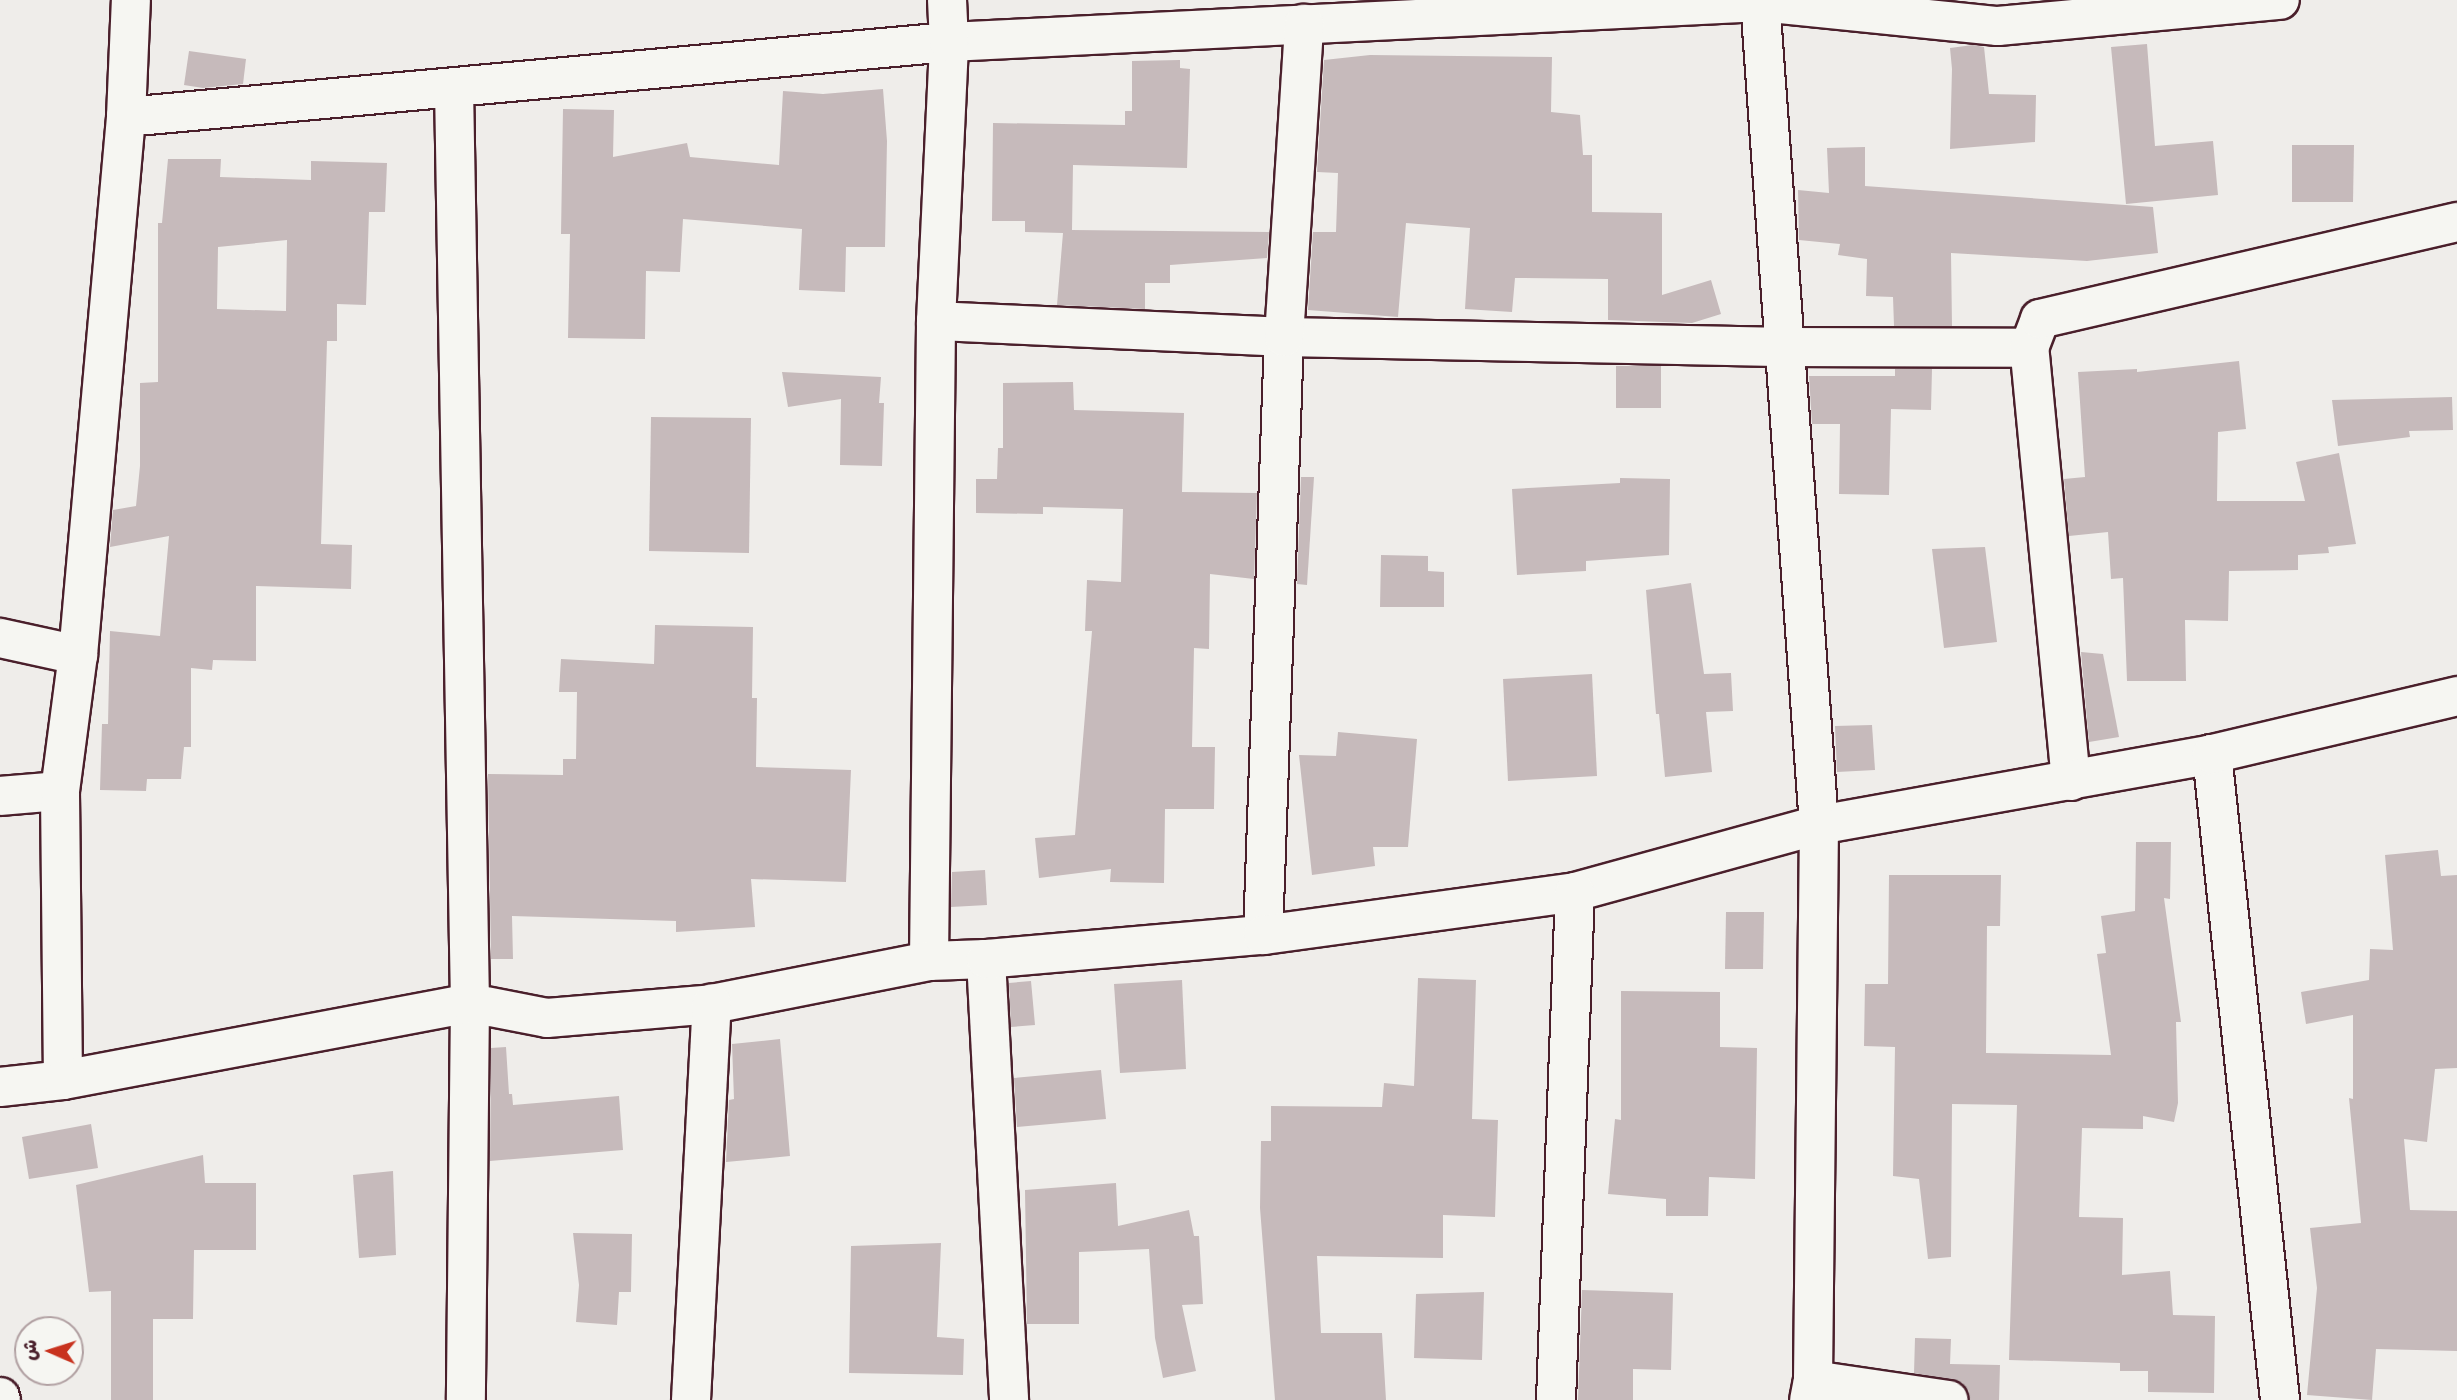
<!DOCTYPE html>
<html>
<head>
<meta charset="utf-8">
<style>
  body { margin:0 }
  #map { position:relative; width:2457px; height:1400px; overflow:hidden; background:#efedea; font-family:Sriracha,"Playpen Sans Arabic",sans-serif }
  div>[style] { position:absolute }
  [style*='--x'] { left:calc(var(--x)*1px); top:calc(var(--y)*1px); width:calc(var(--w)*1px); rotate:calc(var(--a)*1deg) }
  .building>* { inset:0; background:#c6babb }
  .roads { filter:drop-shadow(2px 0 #4a1f2b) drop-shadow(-2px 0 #4a1f2b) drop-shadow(0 2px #4a1f2b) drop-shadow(0 -2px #4a1f2b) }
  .minor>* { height:38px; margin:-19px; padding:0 19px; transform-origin:19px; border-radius:19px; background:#f6f6f2 }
  .tertiary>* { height:38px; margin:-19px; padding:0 19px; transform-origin:19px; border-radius:19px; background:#f6f6f2 }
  span { translate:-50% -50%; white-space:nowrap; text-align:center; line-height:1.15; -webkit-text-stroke:5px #f6f6f2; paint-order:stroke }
  .north { position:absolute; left:14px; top:1316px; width:70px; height:70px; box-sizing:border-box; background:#f6f6f2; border:2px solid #b1a0a2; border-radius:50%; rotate:273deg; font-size:19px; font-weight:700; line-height:28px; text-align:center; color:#4a1f2b }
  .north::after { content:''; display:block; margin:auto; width:24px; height:32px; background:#c8321e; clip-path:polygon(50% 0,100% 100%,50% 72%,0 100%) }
</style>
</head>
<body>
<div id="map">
  <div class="building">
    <i style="clip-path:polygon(2147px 44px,2155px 146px,2213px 141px,2218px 195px,2126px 204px,2111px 47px)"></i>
    <i style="clip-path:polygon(1973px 45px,1984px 47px,1989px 94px,2036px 95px,2035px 142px,1950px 149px,1952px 69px,1950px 48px)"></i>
    <i style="clip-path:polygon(189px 51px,246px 59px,243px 84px,203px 88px,184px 85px)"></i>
    <i style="clip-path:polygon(1370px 55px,1552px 57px,1551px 112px,1580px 115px,1583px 155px,1592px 155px,1592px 212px,1662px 213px,1662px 295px,1711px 280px,1721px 314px,1692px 323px,1608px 320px,1608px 279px,1515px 278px,1512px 312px,1465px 309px,1470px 228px,1406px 223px,1398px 317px,1308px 310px,1313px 232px,1336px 232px,1338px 173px,1317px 172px,1324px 60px)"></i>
    <i style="clip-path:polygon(1180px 60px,1180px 68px,1190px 69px,1187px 168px,1073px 165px,1072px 230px,1269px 232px,1267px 258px,1170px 265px,1170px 283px,1145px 283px,1145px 309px,1057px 305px,1063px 233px,1025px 232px,1025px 221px,992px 221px,993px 123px,1125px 125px,1125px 111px,1132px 111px,1132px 61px)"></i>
    <i style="clip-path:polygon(883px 89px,887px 141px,885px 247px,846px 247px,845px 292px,799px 290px,802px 229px,683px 219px,680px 272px,646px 271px,645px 339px,568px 338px,570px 234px,561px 234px,563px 109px,614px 110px,613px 157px,687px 143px,690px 157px,779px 165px,783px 91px,823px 94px)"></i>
    <i style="clip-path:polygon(2292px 145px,2354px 145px,2353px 202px,2292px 202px)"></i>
    <i style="clip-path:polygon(1865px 147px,1865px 186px,2153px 207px,2158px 253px,2087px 261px,1951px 253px,1952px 326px,1894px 326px,1893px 297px,1866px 296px,1867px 259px,1838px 255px,1840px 244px,1799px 240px,1798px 190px,1829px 193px,1827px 148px)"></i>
    <i style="clip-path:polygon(evenodd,168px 159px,221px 159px,220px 177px,311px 180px,311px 161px,387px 163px,385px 212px,369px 212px,366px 305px,337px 304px,337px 341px,327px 341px,321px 544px,352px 545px,351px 589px,256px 586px,256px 661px,213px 660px,212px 670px,191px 668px,191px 747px,184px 747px,181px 779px,147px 779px,146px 791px,100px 790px,102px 724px,108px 724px,110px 631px,160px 636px,169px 536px,110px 547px,113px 510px,136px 506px,140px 466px,140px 383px,158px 382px,158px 223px,162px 223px,168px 159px,287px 240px,286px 311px,217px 309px,218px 247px,287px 240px)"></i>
    <i style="clip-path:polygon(2239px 361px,2246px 429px,2218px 432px,2217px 501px,2305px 501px,2296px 462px,2339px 453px,2356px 544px,2328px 547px,2329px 553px,2298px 555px,2298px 570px,2229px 571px,2228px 621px,2185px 620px,2186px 681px,2127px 681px,2123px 578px,2111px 579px,2108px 532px,2069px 536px,2064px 479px,2085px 477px,2078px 372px,2137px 369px,2137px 372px)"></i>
    <i style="clip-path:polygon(1616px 366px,1661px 366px,1661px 408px,1616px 408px)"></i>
    <i style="clip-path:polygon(1895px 369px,1932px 369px,1931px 410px,1891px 409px,1889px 495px,1839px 494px,1840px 424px,1812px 424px,1809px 376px,1895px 376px)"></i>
    <i style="clip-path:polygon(782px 372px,881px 377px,879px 403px,884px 403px,882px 466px,840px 465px,841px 399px,788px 407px)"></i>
    <i style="clip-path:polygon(1073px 382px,1074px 410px,1184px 413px,1182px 492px,1257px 493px,1254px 579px,1210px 574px,1209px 649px,1194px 648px,1192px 747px,1215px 747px,1214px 809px,1165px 809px,1164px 883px,1110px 882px,1111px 869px,1039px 878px,1035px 838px,1075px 835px,1092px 631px,1085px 631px,1087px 580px,1121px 582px,1123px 509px,1043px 507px,1043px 514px,976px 513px,976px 479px,997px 479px,998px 448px,1003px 448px,1003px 383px)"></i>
    <i style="clip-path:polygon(2452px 397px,2453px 430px,2409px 431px,2410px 437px,2338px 446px,2332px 400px)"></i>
    <i style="clip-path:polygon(651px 417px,751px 418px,749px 553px,649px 551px)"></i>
    <i style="clip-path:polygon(1301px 477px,1314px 477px,1307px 585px,1297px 584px)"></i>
    <i style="clip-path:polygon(1620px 478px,1670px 479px,1669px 555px,1586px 561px,1586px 571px,1517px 575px,1512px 489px,1620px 483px)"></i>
    <i style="clip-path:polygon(1985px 547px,1997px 642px,1944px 648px,1932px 549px)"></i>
    <i style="clip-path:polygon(1381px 555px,1428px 556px,1428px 571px,1444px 572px,1444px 607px,1380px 607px)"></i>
    <i style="clip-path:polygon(1691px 583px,1704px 674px,1731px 673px,1733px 711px,1706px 712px,1712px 772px,1665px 777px,1659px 714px,1656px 714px,1646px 590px)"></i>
    <i style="clip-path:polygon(655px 625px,753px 627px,752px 698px,757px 698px,756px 767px,851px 770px,846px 882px,751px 879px,755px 927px,676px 932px,676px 921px,512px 916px,513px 959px,491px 959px,488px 774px,563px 775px,563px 759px,576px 759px,577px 692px,559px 692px,561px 659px,654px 664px)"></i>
    <i style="clip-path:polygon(2081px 652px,2103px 654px,2119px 737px,2089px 742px)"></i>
    <i style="clip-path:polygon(1592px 674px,1597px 776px,1508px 781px,1503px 679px)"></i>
    <i style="clip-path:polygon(1872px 725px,1875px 770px,1837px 772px,1835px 726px)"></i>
    <i style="clip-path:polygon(1338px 732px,1417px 739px,1408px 847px,1373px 847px,1375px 866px,1312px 875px,1299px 755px,1336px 756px)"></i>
    <i style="clip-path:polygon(2136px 842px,2171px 842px,2170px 899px,2164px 898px,2181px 1022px,2176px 1022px,2178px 1103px,2174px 1122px,2143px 1116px,2143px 1129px,2082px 1128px,2079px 1217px,2123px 1218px,2122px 1275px,2170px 1271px,2173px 1315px,2215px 1316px,2214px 1393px,2148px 1392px,2148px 1371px,2120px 1371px,2120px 1363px,2009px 1360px,2017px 1105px,1952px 1104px,1951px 1257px,1928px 1259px,1919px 1179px,1893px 1176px,1895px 1047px,1864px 1046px,1865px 984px,1888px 984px,1889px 875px,2001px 875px,2000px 926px,1987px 926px,1986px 1053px,2111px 1055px,2097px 954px,2106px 953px,2101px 916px,2135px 911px)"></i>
    <i style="clip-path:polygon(2438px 850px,2441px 876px,2457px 875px,2457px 1068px,2435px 1069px,2427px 1142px,2404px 1139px,2410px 1210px,2457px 1211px,2457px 1351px,2376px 1349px,2372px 1400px,2307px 1395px,2317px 1288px,2310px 1228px,2361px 1223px,2349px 1098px,2353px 1099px,2353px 1015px,2306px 1024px,2301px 992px,2369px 980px,2370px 949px,2393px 950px,2385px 855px)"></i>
    <i style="clip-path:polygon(985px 870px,987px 905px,951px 907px,952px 872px)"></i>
    <i style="clip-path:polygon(1726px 912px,1764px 912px,1763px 969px,1725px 969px)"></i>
    <i style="clip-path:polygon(1418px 978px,1476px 980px,1472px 1119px,1498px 1120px,1495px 1217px,1443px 1215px,1443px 1258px,1317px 1256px,1321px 1333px,1382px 1333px,1386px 1400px,1275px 1400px,1260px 1208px,1261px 1141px,1271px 1141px,1271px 1106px,1382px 1107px,1384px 1083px,1414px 1086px)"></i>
    <i style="clip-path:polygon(1182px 980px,1186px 1069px,1120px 1073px,1114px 984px)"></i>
    <i style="clip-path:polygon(1031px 981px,1035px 1025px,1011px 1027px,1009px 983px)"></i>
    <i style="clip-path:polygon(1621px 991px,1720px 992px,1720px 1047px,1757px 1048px,1755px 1179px,1709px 1177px,1708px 1216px,1666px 1216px,1666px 1199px,1608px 1194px,1615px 1119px,1621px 1120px)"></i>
    <i style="clip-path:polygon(780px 1039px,790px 1156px,726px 1162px,729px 1100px,734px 1099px,732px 1044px)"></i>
    <i style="clip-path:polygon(506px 1047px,509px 1094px,512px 1094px,513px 1105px,619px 1096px,623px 1150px,490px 1161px,491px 1048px)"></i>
    <i style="clip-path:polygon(1101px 1070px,1106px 1119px,1017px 1127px,1014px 1078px)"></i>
    <i style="clip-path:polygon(91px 1124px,98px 1168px,29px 1179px,22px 1137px)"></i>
    <i style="clip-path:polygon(203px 1155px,205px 1183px,256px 1183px,256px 1250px,194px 1250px,193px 1319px,153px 1319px,153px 1400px,111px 1400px,111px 1291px,89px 1292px,76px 1185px)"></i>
    <i style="clip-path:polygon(393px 1171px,396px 1255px,359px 1258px,353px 1175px)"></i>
    <i style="clip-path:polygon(1116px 1183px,1118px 1226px,1189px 1210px,1194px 1236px,1199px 1236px,1203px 1304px,1182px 1305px,1196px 1371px,1163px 1378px,1155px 1338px,1149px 1249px,1079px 1252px,1079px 1324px,1027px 1324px,1025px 1190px)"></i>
    <i style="clip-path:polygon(573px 1233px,632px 1234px,631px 1292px,619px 1292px,617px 1325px,576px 1322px,579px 1285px)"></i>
    <i style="clip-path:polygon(941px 1243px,937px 1337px,964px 1339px,963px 1375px,849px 1373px,851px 1246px)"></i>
    <i style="clip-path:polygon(1582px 1290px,1673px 1293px,1671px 1370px,1633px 1369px,1633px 1400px,1578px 1400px)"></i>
    <i style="clip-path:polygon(1484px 1292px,1482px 1360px,1414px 1358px,1416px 1294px)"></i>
    <i style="clip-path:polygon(1915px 1338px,1951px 1339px,1950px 1364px,2000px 1365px,1999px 1400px,1970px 1400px,1969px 1391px,1962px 1382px,1914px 1373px)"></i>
  </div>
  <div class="roads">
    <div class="minor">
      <i style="--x:454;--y:87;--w:916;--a:89"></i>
      <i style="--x:470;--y:1003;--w:397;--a:90.6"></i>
      <i style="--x:126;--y:117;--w:826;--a:-5.21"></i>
      <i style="--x:949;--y:42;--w:813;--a:-2.82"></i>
      <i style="--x:1761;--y:2;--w:238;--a:5.8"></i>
      <i style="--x:1998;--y:26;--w:283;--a:-5.3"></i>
      <i style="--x:936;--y:321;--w:348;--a:2.6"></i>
      <i style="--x:1284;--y:337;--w:500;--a:1.15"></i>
      <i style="--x:1784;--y:347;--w:245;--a:0.2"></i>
      <i style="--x:0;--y:638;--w:80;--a:12.3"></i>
      <i style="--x:2212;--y:754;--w:650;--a:83.99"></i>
      <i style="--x:2071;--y:781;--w:435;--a:-95.5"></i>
      <i style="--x:2029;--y:348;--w:31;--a:-69"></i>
      <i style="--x:2040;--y:319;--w:428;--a:-13.1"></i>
      <i style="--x:0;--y:796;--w:60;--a:-4.8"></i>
      <i style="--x:1263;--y:935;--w:598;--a:-87.99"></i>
      <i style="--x:1284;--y:337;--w:314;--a:-86.3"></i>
      <i style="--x:986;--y:959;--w:442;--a:87"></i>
      <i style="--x:929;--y:961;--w:640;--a:-89.37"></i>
      <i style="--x:936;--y:321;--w:279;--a:-87.3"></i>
      <i style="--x:949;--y:42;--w:42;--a:-92.7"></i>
      <i style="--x:63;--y:1080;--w:289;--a:-90.6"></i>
      <i style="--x:60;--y:791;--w:137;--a:-82.5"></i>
      <i style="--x:78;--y:655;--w:540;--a:-84.9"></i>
      <i style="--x:126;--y:117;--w:117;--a:-87.6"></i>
      <i style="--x:0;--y:1087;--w:63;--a:-6.3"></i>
      <i style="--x:63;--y:1080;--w:414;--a:-10.7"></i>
      <i style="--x:470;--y:1003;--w:78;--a:11"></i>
      <i style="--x:547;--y:1018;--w:166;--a:-4.8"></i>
      <i style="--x:712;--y:1004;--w:221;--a:-11.2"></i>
      <i style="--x:929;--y:961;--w:57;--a:-2"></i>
      <i style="--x:986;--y:959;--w:278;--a:-5"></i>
      <i style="--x:1263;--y:935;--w:315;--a:-7.8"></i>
      <i style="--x:1575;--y:892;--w:253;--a:-15.4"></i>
      <i style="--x:1819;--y:825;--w:399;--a:-10.2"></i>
      <i style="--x:2212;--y:754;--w:252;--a:-13.3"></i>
      <i style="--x:1813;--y:1380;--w:137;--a:8.4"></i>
      <i style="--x:0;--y:1397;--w:3;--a:72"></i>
      <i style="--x:691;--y:1400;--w:397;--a:-87"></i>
      <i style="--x:1556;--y:1400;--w:508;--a:-87.86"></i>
    </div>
    <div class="tertiary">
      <i style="--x:1760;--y:0;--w:827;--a:85.91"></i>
      <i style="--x:1819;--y:825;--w:555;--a:90.62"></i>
      <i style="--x:1813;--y:1380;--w:20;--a:101"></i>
    </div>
  </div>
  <div class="north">ش</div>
</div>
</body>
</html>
